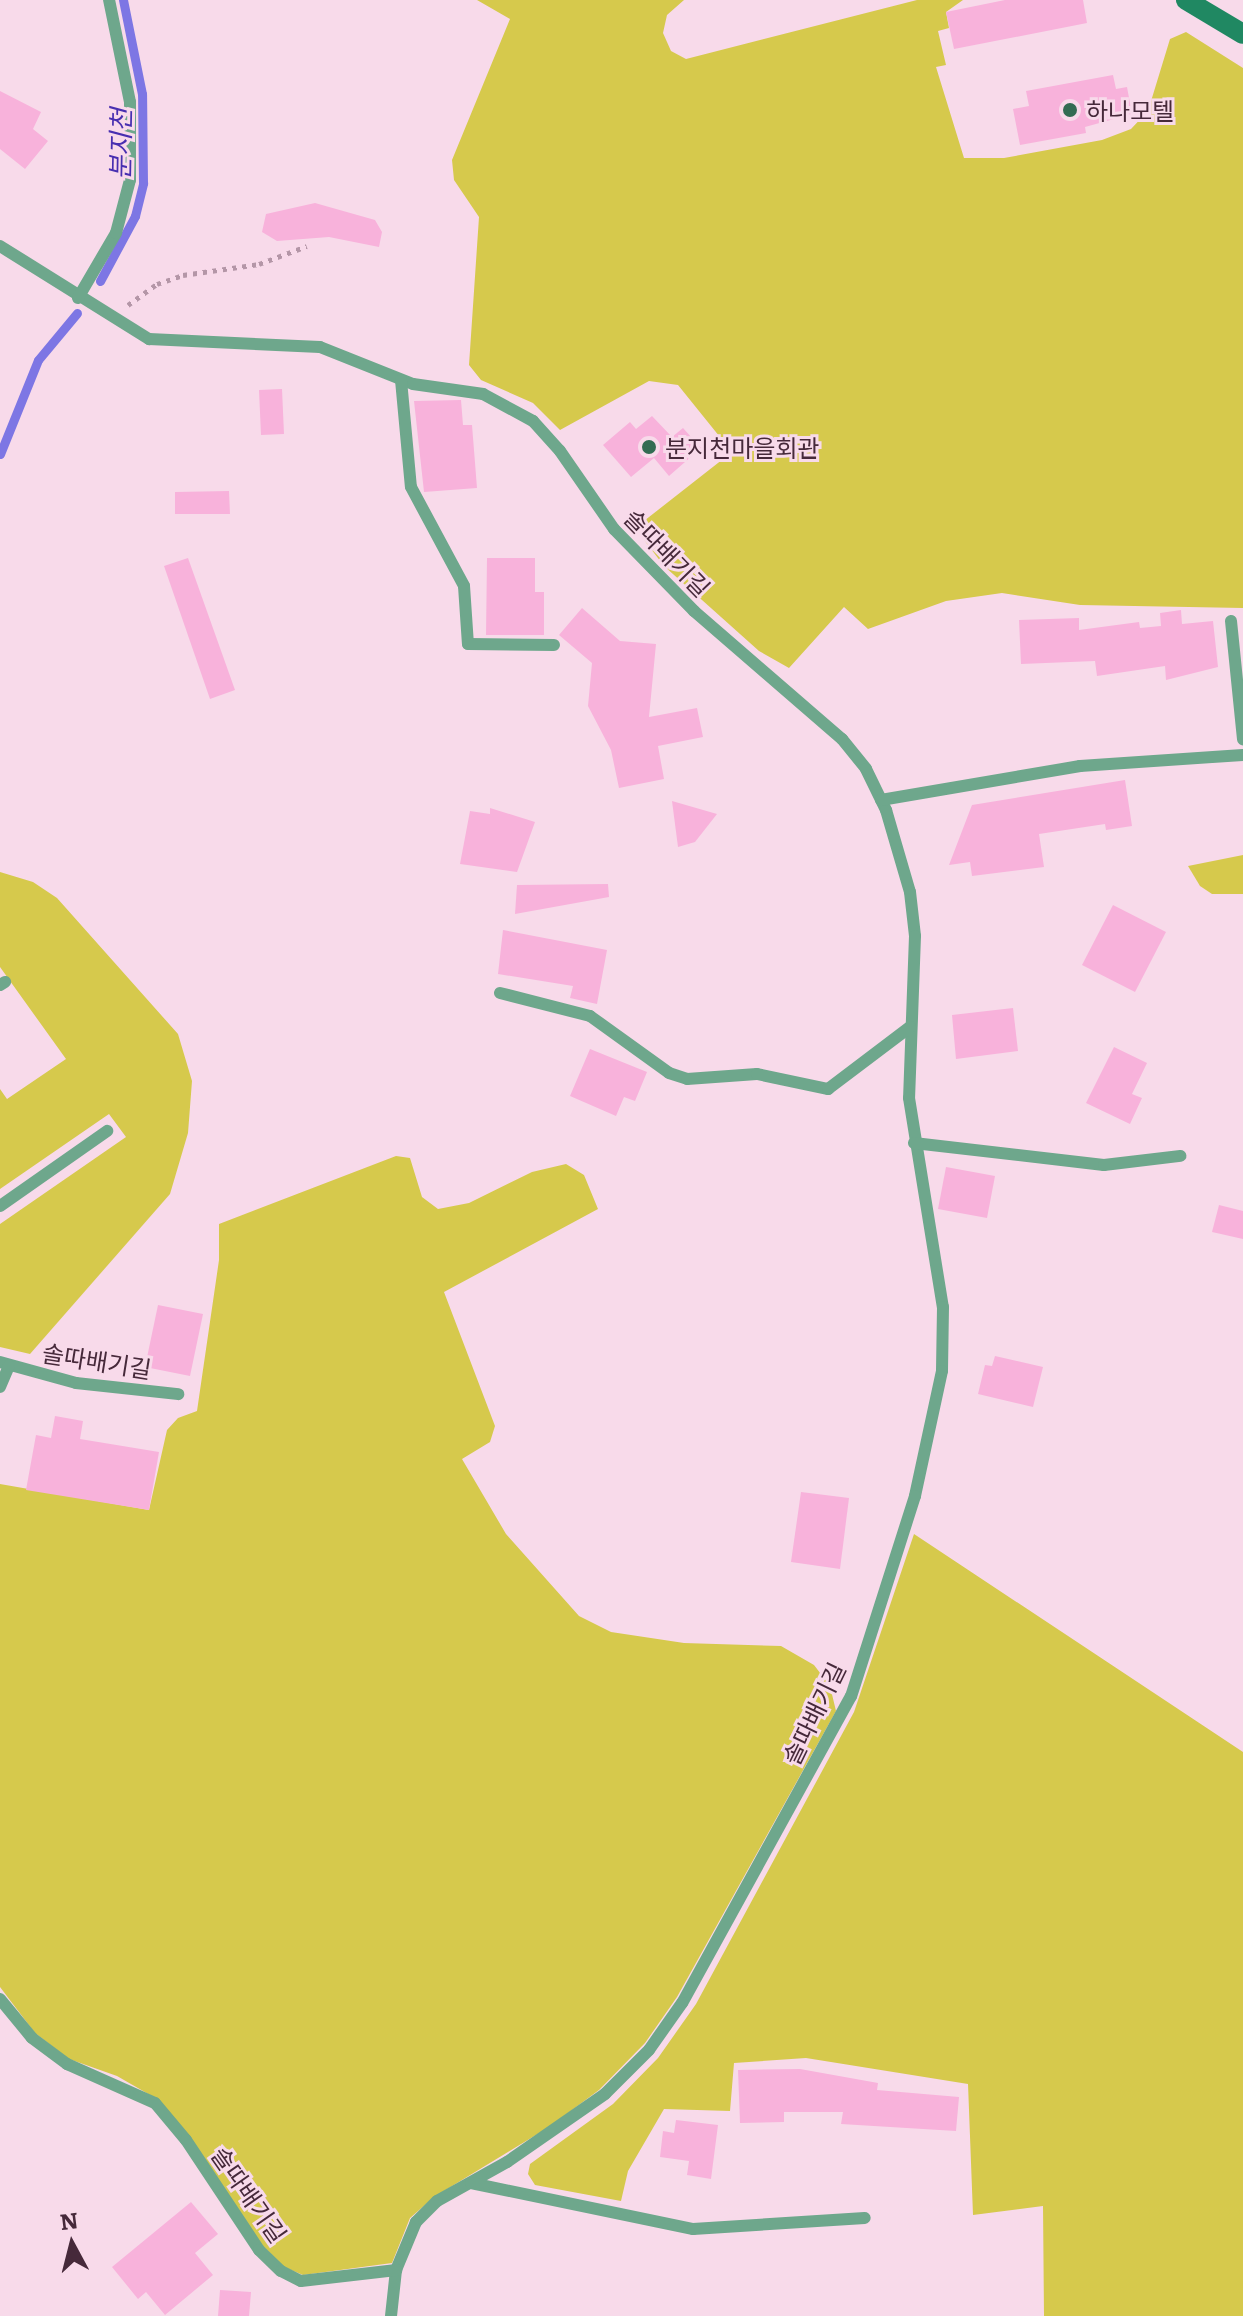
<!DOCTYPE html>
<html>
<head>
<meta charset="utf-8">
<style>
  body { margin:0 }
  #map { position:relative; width:1243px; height:2316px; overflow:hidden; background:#f8daea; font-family:Literata,"Noto Sans KR",serif }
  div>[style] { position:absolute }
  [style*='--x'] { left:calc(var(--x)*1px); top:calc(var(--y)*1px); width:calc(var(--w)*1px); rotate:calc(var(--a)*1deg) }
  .green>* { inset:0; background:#d6c94c }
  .stream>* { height:9px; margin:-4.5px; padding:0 4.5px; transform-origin:4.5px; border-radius:4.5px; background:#7d76e4 }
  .building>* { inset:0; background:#f8b2db }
  .path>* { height:5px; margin-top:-2.5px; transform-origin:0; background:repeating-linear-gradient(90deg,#b496a7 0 4px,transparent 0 10px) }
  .lane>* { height:12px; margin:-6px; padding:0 6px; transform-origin:6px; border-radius:6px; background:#6ea78c }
  .secondary>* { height:20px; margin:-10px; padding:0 10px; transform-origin:10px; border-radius:10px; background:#208862 }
  .dots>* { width:22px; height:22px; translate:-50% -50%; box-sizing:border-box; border:4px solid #f8daea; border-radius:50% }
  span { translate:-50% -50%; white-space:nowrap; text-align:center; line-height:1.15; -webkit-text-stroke:6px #f8daea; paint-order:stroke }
  .poi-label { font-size:24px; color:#46293a }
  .left { translate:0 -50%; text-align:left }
  .street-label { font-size:24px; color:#46293a }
  .water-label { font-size:26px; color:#482fb0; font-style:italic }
  .north { position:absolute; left:32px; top:2204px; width:80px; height:80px; -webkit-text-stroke:6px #f8daea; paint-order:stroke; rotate:353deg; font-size:22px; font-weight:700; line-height:32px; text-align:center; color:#46293a }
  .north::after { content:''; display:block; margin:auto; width:28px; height:36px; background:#46293a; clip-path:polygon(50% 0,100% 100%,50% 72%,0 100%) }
</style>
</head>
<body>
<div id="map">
  <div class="green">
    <i style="clip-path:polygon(477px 0,684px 0,667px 15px,663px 33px,671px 51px,686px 59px,917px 0,963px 0,946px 12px,949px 28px,938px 31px,946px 65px,936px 67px,964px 158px,1004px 158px,1102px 140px,1131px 129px,1148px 111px,1170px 39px,1186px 32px,1243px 68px,1243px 608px,1080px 605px,1002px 593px,946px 601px,868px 629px,844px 607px,789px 668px,759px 651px,664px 566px,635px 528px,732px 452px,678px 385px,649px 381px,560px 430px,533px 403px,481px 380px,469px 365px,479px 217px,454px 180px,452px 160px,510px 19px)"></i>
    <i style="clip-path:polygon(1243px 855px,1243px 894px,1212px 894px,1200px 886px,1188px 866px)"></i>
    <i style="clip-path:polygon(0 872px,33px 882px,57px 898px,178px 1034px,192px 1081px,188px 1133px,170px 1194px,30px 1354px,0 1347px,0 1224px,126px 1137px,109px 1114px,0 1189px,0 1089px,7px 1099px,66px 1059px,0 967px)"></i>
    <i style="clip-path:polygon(396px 1156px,410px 1158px,422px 1197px,438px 1209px,469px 1203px,532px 1172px,566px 1164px,584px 1175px,598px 1209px,444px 1292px,495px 1426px,490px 1442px,462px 1459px,506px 1534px,579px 1616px,611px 1632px,684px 1643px,781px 1646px,814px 1665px,830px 1686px,836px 1711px,677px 1997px,645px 2043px,599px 2090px,549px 2127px,434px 2197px,410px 2218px,392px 2263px,303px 2275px,284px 2267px,261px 2244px,157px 2099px,117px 2076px,69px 2059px,35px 2033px,0 1987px,0 1484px,149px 1510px,167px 1430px,178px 1418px,197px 1411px,219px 1260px,219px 1224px)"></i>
    <i style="clip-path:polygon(914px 1534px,1243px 1752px,1243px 2316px,1044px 2316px,1043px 2206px,973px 2215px,968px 2084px,806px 2058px,734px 2063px,730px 2111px,664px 2109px,628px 2171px,621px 2201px,535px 2185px,528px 2174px,530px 2164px,613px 2104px,658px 2058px,696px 2004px,854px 1712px)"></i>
  </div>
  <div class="stream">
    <i style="--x:100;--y:281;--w:74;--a:-61.7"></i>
    <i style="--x:135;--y:216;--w:34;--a:-76"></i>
    <i style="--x:143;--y:183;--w:89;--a:-90.6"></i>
    <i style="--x:142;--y:94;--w:96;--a:-101.4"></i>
    <i style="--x:0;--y:454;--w:101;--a:-68"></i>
    <i style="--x:38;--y:360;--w:61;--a:-50.3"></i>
  </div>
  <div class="building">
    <i style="clip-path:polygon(1005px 0,1083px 0,1087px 23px,954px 49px,946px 12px)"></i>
    <i style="clip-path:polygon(1113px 75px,1116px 89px,1127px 87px,1132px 114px,1085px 127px,1086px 133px,1020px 145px,1013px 109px,1029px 106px,1026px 91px)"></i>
    <i style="clip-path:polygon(0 91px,41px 112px,33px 129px,48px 141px,25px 169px,0 149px)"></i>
    <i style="clip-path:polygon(315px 203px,375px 220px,382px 232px,379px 247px,329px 237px,277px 241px,262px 232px,266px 214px)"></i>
    <i style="clip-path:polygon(282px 389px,284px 434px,261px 435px,259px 390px)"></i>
    <i style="clip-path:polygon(461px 400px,463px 425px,472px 425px,477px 488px,424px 492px,414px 401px)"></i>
    <i style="clip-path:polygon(652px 416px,672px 437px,683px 428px,701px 448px,669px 476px,654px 458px,631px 477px,603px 445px,630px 422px,636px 429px)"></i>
    <i style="clip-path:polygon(229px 491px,230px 514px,175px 514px,175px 492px)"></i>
    <i style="clip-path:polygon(188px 558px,235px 690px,210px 699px,164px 566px)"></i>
    <i style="clip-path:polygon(487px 558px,535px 558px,535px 592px,544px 592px,544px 635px,486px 635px)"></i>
    <i style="clip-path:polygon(582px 608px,620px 641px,656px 644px,649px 717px,697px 708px,703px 737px,658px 746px,664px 779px,619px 788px,611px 750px,588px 706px,592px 663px,559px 635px)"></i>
    <i style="clip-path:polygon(1181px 610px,1182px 624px,1213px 621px,1218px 667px,1166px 680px,1165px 666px,1097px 676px,1095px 661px,1021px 664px,1019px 620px,1079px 618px,1079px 630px,1139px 622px,1140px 628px,1161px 626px,1160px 613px)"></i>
    <i style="clip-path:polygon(1125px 780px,1132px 826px,1106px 830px,1105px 824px,1039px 834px,1044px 867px,972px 876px,970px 862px,949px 865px,972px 805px)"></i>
    <i style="clip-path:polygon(672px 801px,717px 814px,695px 842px,678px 847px)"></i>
    <i style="clip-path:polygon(490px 808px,535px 822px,517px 872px,460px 864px,470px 811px,490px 814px)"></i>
    <i style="clip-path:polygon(608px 884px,609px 897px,515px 914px,517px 885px)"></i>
    <i style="clip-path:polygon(1113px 905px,1166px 932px,1135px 992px,1082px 965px)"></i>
    <i style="clip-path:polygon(503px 930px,607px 950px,597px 1004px,570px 998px,573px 986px,498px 974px)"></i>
    <i style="clip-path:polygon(1013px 1008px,1018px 1051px,956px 1059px,952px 1015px)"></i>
    <i style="clip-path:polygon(1114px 1047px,1147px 1063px,1132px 1094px,1142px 1098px,1130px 1124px,1086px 1103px)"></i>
    <i style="clip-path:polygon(590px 1049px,647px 1072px,635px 1101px,624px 1097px,616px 1116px,570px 1096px)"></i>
    <i style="clip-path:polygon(946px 1167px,995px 1176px,987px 1218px,938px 1209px)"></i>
    <i style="clip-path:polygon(1219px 1205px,1243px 1211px,1243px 1239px,1212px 1232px)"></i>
    <i style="clip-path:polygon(158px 1305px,203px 1314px,190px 1376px,145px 1367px)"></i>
    <i style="clip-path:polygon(995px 1356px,1043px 1367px,1033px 1407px,978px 1394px,985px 1365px,992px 1366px)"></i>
    <i style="clip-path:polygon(55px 1416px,83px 1421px,80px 1439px,159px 1452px,149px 1510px,26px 1490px,36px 1435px,51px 1438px)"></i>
    <i style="clip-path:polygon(801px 1492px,849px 1498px,840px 1569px,791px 1562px)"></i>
    <i style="clip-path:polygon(800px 2069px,878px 2083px,877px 2090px,959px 2097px,956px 2131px,841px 2124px,843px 2112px,784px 2112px,784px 2122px,740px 2123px,738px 2070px)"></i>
    <i style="clip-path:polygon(676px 2120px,718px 2125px,711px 2179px,687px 2175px,689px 2161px,660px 2157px,663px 2131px,674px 2133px)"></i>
    <i style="clip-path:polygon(191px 2202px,218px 2234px,195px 2253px,213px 2275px,165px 2315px,146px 2292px,138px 2299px,112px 2267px)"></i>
    <i style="clip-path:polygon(220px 2290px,251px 2292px,249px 2316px,218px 2316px)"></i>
  </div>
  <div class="path">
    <i style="--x:128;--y:305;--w:36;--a:-36"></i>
    <i style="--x:157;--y:284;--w:28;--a:-19"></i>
    <i style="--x:183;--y:275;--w:77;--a:-8.2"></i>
    <i style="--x:259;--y:264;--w:51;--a:-20.6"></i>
  </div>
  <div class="lane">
    <i style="--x:0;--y:246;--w:176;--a:32"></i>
    <i style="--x:149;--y:339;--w:171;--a:2.7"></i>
    <i style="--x:320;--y:347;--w:100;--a:21.7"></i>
    <i style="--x:413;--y:384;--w:71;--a:8.1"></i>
    <i style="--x:483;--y:394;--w:57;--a:28.4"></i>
    <i style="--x:533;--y:421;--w:40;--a:48"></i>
    <i style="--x:560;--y:451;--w:95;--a:55.3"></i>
    <i style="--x:614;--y:529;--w:115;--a:45.7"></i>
    <i style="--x:694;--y:611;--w:196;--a:40.9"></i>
    <i style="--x:842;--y:739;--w:38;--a:51"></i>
    <i style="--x:866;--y:769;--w:46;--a:64"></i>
    <i style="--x:886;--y:810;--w:85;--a:73.7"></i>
    <i style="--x:910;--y:892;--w:44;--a:83.5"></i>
    <i style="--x:915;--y:936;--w:162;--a:92.1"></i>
    <i style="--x:909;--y:1098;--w:212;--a:80.8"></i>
    <i style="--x:943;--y:1307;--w:64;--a:90.9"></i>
    <i style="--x:942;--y:1371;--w:128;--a:102.2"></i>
    <i style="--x:915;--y:1496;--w:210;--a:107.7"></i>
    <i style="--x:851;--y:1696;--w:350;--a:118.8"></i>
    <i style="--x:682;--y:2003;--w:57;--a:125.1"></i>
    <i style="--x:649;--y:2050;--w:62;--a:135"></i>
    <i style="--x:605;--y:2094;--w:119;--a:145.2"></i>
    <i style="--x:507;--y:2162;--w:80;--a:150.9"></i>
    <i style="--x:437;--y:2201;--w:30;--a:135"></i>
    <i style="--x:416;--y:2222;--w:52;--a:112.6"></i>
    <i style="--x:396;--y:2270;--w:46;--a:96.2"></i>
    <i style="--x:78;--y:298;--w:75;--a:-59.7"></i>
    <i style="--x:116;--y:233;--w:55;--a:-75.2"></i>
    <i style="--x:130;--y:180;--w:78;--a:-90"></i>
    <i style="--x:130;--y:102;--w:104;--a:-101.6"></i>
    <i style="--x:401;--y:380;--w:107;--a:84.7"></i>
    <i style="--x:411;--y:487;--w:112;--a:61.8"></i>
    <i style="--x:464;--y:586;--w:58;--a:86.1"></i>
    <i style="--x:468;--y:644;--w:86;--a:0.7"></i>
    <i style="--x:1231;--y:621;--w:119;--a:84.2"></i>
    <i style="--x:881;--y:800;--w:202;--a:-9.7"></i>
    <i style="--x:1080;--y:766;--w:163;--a:-3.9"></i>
    <i style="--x:0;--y:985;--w:6;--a:-31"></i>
    <i style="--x:500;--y:993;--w:93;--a:14.3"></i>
    <i style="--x:590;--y:1016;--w:97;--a:35.8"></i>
    <i style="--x:669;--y:1073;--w:19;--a:18"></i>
    <i style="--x:687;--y:1079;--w:70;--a:-4.1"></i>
    <i style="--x:757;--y:1074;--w:73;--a:11.9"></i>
    <i style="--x:828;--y:1089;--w:103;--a:-37.1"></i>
    <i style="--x:914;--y:1143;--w:191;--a:6.6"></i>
    <i style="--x:1104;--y:1165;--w:77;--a:-6.8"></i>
    <i style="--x:0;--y:1206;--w:131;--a:-35"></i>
    <i style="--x:0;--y:1362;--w:79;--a:15.4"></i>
    <i style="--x:76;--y:1383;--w:103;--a:6.2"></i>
    <i style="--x:0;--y:1387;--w:23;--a:-67"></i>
    <i style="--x:0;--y:1999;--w:50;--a:50.6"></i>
    <i style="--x:32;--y:2038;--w:44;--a:36.6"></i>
    <i style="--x:67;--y:2064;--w:96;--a:23.9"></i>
    <i style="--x:155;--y:2103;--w:48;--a:50"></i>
    <i style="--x:186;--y:2140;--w:132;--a:56.4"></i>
    <i style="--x:259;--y:2250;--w:30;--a:44"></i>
    <i style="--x:281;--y:2271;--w:22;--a:27"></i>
    <i style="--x:301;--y:2281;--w:96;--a:-6.6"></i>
    <i style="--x:471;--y:2183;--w:227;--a:11.7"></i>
    <i style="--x:693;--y:2229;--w:172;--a:-3.7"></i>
  </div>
  <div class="secondary">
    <i style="--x:1186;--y:0;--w:66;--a:30.8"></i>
  </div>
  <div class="dots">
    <i style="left:1070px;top:110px;background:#336c53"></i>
    <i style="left:649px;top:447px;background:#336c53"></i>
  </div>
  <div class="poi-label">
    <span class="left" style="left:1086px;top:110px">하나모텔</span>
    <span class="left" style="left:665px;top:447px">분지천마을회관</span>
  </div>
  <div class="street-label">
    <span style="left:668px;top:552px;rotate:46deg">솔따배기길</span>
    <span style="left:97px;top:1360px;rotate:9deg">솔따배기길</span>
    <span style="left:813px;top:1713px;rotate:-64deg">솔따배기길</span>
    <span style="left:250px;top:2194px;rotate:55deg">솔따배기길</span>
  </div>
  <div class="water-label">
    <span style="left:119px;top:144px;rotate:-89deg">분지천</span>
  </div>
  <div class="north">N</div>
</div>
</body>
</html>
